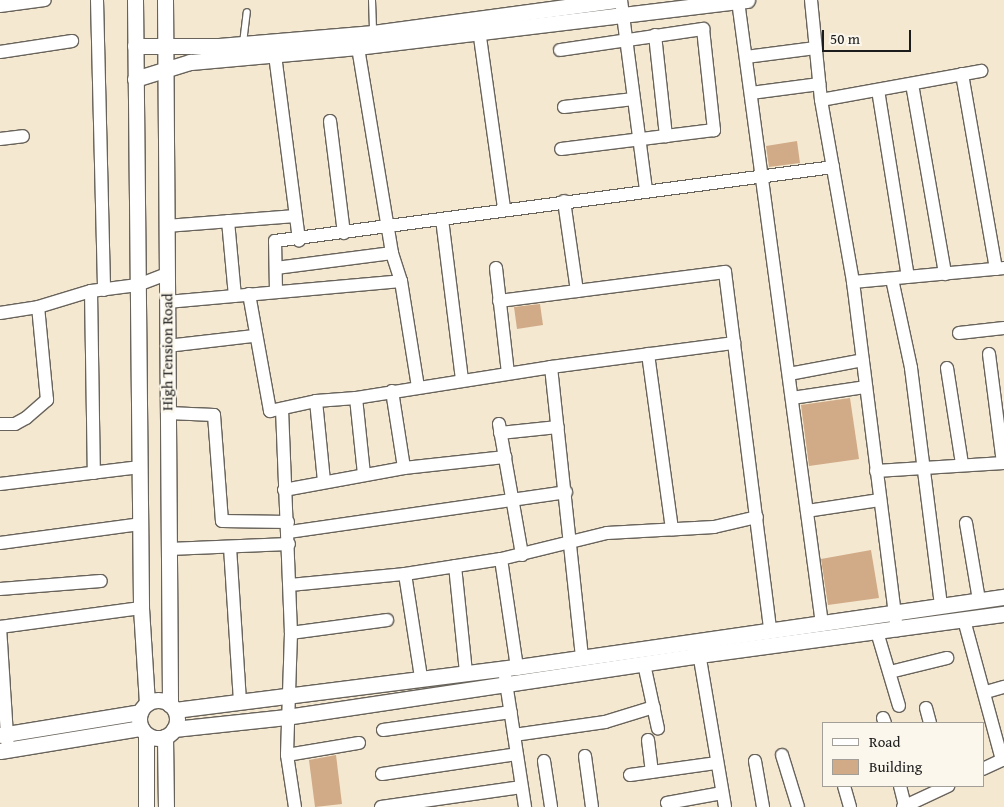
<!DOCTYPE html>
<html>
<head>
<meta charset="utf-8">
<style>
  body { margin:0 }
  #map { position:relative; width:1004px; height:807px; overflow:hidden; background:#f5e8d1; font-family:"Gentium Book Plus",serif }
  div>[style] { position:absolute }
  [style*='--x'] { left:calc(var(--x)*1px); top:calc(var(--y)*1px); width:calc(var(--w)*1px); rotate:calc(var(--a)*1deg) }
  .building>* { inset:0; background:#d1ab87 }
  .roads { filter:drop-shadow(1px 0 #68635b) drop-shadow(-1px 0 #68635b) drop-shadow(0 1px #68635b) drop-shadow(0 -1px #68635b) }
  .service>* { height:6px; margin:-3px; padding:0 3px; transform-origin:3px; border-radius:3px; background:#fff }
  .minor>* { height:12px; margin:-6px; padding:0 6px; transform-origin:6px; border-radius:6px; background:#fff }
  .tertiary>* { height:15px; margin:-7.5px; padding:0 7.5px; transform-origin:7.5px; border-radius:7.5px; background:#fff }
  .tertiary>.ring { margin:-7.5px; padding:0; box-sizing:content-box; background:none; border:15px solid #fff; border-radius:50% }
  span { translate:-50% -50%; white-space:nowrap; text-align:center; line-height:1.15; -webkit-text-stroke:4.5px #fbf7ec; paint-order:stroke }
  .street-label { font-size:15px; color:#1c1c1c }
  .legend { position:absolute; left:822px; top:722px; width:162px; height:65px; box-sizing:border-box; background:#fbf7ec; border:1px solid #a29f99; margin:0; padding:6px 9px; list-style:none; font-size:15px; color:#1c1c1c }
  .legend li { display:flex; align-items:center; gap:10px; height:25px }
  .legend b { width:25px; border:1px solid #a29f99 }
  .scale { position:absolute; left:822px; top:30px; width:89px; height:22px; box-sizing:border-box; border:2px solid #1c1c1c; border-top:0; padding-left:6px; font-size:15px; line-height:18px; white-space:nowrap; color:#1c1c1c; -webkit-text-stroke:4px #fbf7ec; paint-order:stroke }
</style>
</head>
<body>
<div id="map">
  <div class="building">
    <i style="clip-path:polygon(797px 141px,800px 163px,769px 167px,766px 146px)"></i>
    <i style="clip-path:polygon(540px 304px,543px 325px,517px 329px,514px 307px)"></i>
    <i style="clip-path:polygon(850px 398px,859px 459px,809px 466px,801px 405px)"></i>
    <i style="clip-path:polygon(871px 550px,879px 598px,828px 605px,821px 559px)"></i>
    <i style="clip-path:polygon(336px 755px,342px 804px,315px 807px,309px 760px)"></i>
  </div>
  <div class="roads">
    <div class="service">
      <i style="--x:372;--y:0;--w:33;--a:88"></i>
      <i style="--x:243;--y:43;--w:31;--a:-83"></i>
    </div>
    <div class="minor">
      <i style="--x:97;--y:0;--w:290;--a:88.6"></i>
      <i style="--x:621;--y:0;--w:191;--a:82.5"></i>
      <i style="--x:811;--y:0;--w:100;--a:84.3"></i>
      <i style="--x:821;--y:100;--w:185;--a:80"></i>
      <i style="--x:853;--y:282;--w:351;--a:82.8"></i>
      <i style="--x:738;--y:1;--w:629;--a:82.32"></i>
      <i style="--x:0;--y:6;--w:45;--a:-7.6"></i>
      <i style="--x:478;--y:23;--w:188;--a:82"></i>
      <i style="--x:655;--y:35;--w:102;--a:83.8"></i>
      <i style="--x:560;--y:50;--w:145;--a:-8.4"></i>
      <i style="--x:703;--y:29;--w:102;--a:83.8"></i>
      <i style="--x:714;--y:130;--w:154;--a:172.9"></i>
      <i style="--x:0;--y:52;--w:73;--a:-8.7"></i>
      <i style="--x:275;--y:55;--w:187;--a:82.6"></i>
      <i style="--x:746;--y:57;--w:70;--a:-7.4"></i>
      <i style="--x:962;--y:74;--w:198;--a:80.1"></i>
      <i style="--x:912;--y:84;--w:193;--a:80.1"></i>
      <i style="--x:878;--y:90;--w:189;--a:80.9"></i>
      <i style="--x:751;--y:93;--w:69;--a:-7.5"></i>
      <i style="--x:821;--y:100;--w:163;--a:-10.3"></i>
      <i style="--x:564;--y:107;--w:70;--a:-6.5"></i>
      <i style="--x:330;--y:121;--w:113;--a:82.9"></i>
      <i style="--x:0;--y:139;--w:23;--a:-7"></i>
      <i style="--x:564;--y:201;--w:91;--a:81.8"></i>
      <i style="--x:442;--y:219;--w:162;--a:82.9"></i>
      <i style="--x:228;--y:221;--w:75;--a:84.7"></i>
      <i style="--x:166;--y:226;--w:130;--a:-4.4"></i>
      <i style="--x:276;--y:268;--w:117;--a:-7.4"></i>
      <i style="--x:496;--y:268;--w:106;--a:83.5"></i>
      <i style="--x:892;--y:279;--w:91;--a:77.9"></i>
      <i style="--x:911;--y:368;--w:241;--a:82.8"></i>
      <i style="--x:401;--y:281;--w:107;--a:80.9"></i>
      <i style="--x:853;--y:282;--w:152;--a:-5.3"></i>
      <i style="--x:91;--y:291;--w:182;--a:89.1"></i>
      <i style="--x:276;--y:291;--w:50;--a:-91.1"></i>
      <i style="--x:275;--y:241;--w:563;--a:-7.55"></i>
      <i style="--x:249;--y:294;--w:119;--a:79.8"></i>
      <i style="--x:270;--y:411;--w:47;--a:-12.3"></i>
      <i style="--x:316;--y:401;--w:40;--a:-4.3"></i>
      <i style="--x:356;--y:398;--w:197;--a:-9"></i>
      <i style="--x:551;--y:367;--w:185;--a:-7.5"></i>
      <i style="--x:499;--y:301;--w:228;--a:-7.3"></i>
      <i style="--x:725;--y:272;--w:361;--a:82.8"></i>
      <i style="--x:167;--y:302;--w:235;--a:-5.1"></i>
      <i style="--x:401;--y:281;--w:29;--a:-108"></i>
      <i style="--x:392;--y:253;--w:209;--a:-99.4"></i>
      <i style="--x:0;--y:313;--w:38;--a:-9"></i>
      <i style="--x:38;--y:307;--w:55;--a:-16.8"></i>
      <i style="--x:91;--y:291;--w:47;--a:-7.3"></i>
      <i style="--x:138;--y:285;--w:31;--a:-21"></i>
      <i style="--x:959;--y:333;--w:45;--a:-6.3"></i>
      <i style="--x:167;--y:346;--w:88;--a:-6.6"></i>
      <i style="--x:648;--y:354;--w:177;--a:82.2"></i>
      <i style="--x:989;--y:354;--w:110;--a:82.7"></i>
      <i style="--x:551;--y:367;--w:293;--a:83.9"></i>
      <i style="--x:947;--y:368;--w:97;--a:81.1"></i>
      <i style="--x:789;--y:374;--w:75;--a:-10.7"></i>
      <i style="--x:392;--y:391;--w:78;--a:81.1"></i>
      <i style="--x:356;--y:398;--w:76;--a:84"></i>
      <i style="--x:792;--y:398;--w:75;--a:-8.5"></i>
      <i style="--x:316;--y:401;--w:80;--a:84.3"></i>
      <i style="--x:282;--y:409;--w:224;--a:87.7"></i>
      <i style="--x:291;--y:633;--w:122;--a:91.9"></i>
      <i style="--x:287;--y:755;--w:53;--a:81.3"></i>
      <i style="--x:168;--y:413;--w:46;--a:2.5"></i>
      <i style="--x:214;--y:415;--w:106;--a:85.7"></i>
      <i style="--x:222;--y:521;--w:66;--a:0.9"></i>
      <i style="--x:0;--y:424;--w:15;--a:0"></i>
      <i style="--x:15;--y:424;--w:13;--a:-29"></i>
      <i style="--x:26;--y:418;--w:28;--a:-41"></i>
      <i style="--x:47;--y:400;--w:93;--a:-95.5"></i>
      <i style="--x:499;--y:424;--w:133;--a:80"></i>
      <i style="--x:500;--y:433;--w:58;--a:-5.9"></i>
      <i style="--x:876;--y:471;--w:128;--a:-3.6"></i>
      <i style="--x:0;--y:484;--w:141;--a:-6.9"></i>
      <i style="--x:284;--y:490;--w:122;--a:-10.4"></i>
      <i style="--x:404;--y:468;--w:102;--a:-6.2"></i>
      <i style="--x:807;--y:511;--w:74;--a:-8.6"></i>
      <i style="--x:966;--y:523;--w:78;--a:80.4"></i>
      <i style="--x:289;--y:532;--w:280;--a:-8.2"></i>
      <i style="--x:0;--y:543;--w:141;--a:-7.7"></i>
      <i style="--x:230;--y:547;--w:156;--a:86.3"></i>
      <i style="--x:169;--y:549;--w:120;--a:-2.4"></i>
      <i style="--x:501;--y:559;--w:109;--a:81.6"></i>
      <i style="--x:455;--y:566;--w:107;--a:84.1"></i>
      <i style="--x:405;--y:574;--w:104;--a:81.2"></i>
      <i style="--x:290;--y:585;--w:116;--a:-5.5"></i>
      <i style="--x:405;--y:574;--w:97;--a:-8.9"></i>
      <i style="--x:501;--y:559;--w:109;--a:-13.8"></i>
      <i style="--x:607;--y:533;--w:107;--a:-3.2"></i>
      <i style="--x:714;--y:527;--w:44;--a:-13.1"></i>
      <i style="--x:0;--y:589;--w:101;--a:-4.5"></i>
      <i style="--x:964;--y:620;--w:145;--a:74.8"></i>
      <i style="--x:1002;--y:760;--w:21;--a:155"></i>
      <i style="--x:0;--y:627;--w:142;--a:-7.7"></i>
      <i style="--x:0;--y:627;--w:123;--a:86.3"></i>
      <i style="--x:877;--y:632;--w:77;--a:73.4"></i>
      <i style="--x:291;--y:633;--w:97;--a:-7.7"></i>
      <i style="--x:698;--y:647;--w:162;--a:80.4"></i>
      <i style="--x:644;--y:664;--w:66;--a:77.8"></i>
      <i style="--x:890;--y:672;--w:59;--a:-13.8"></i>
      <i style="--x:505;--y:676;--w:133;--a:81.3"></i>
      <i style="--x:986;--y:692;--w:19;--a:-16"></i>
      <i style="--x:926;--y:708;--w:16;--a:75"></i>
      <i style="--x:883;--y:718;--w:5;--a:68"></i>
      <i style="--x:383;--y:730;--w:129;--a:-8"></i>
      <i style="--x:514;--y:735;--w:92;--a:-8.1"></i>
      <i style="--x:605;--y:722;--w:51;--a:-17"></i>
      <i style="--x:648;--y:740;--w:32;--a:83"></i>
      <i style="--x:287;--y:755;--w:73;--a:-9.5"></i>
      <i style="--x:782;--y:755;--w:54;--a:72.9"></i>
      <i style="--x:585;--y:756;--w:51;--a:82.2"></i>
      <i style="--x:544;--y:761;--w:47;--a:81.3"></i>
      <i style="--x:755;--y:761;--w:47;--a:80.1"></i>
      <i style="--x:382;--y:774;--w:136;--a:-8.4"></i>
      <i style="--x:630;--y:775;--w:88;--a:-7.9"></i>
      <i style="--x:844;--y:786;--w:22;--a:74"></i>
      <i style="--x:900;--y:786;--w:21;--a:76"></i>
      <i style="--x:667;--y:803;--w:56;--a:-10.3"></i>
      <i style="--x:381;--y:807;--w:142;--a:-8.1"></i>
      <i style="--x:903;--y:807;--w:50;--a:-25"></i>
    </div>
    <div class="tertiary">
      <i style="--x:135;--y:0;--w:608;--a:89.43"></i>
      <i style="--x:141;--y:608;--w:95;--a:86.4"></i>
      <i style="--x:165;--y:0;--w:705;--a:89.59"></i>
      <i style="--x:135;--y:46;--w:84;--a:0"></i>
      <i style="--x:219;--y:46;--w:155;--a:-4.8"></i>
      <i style="--x:373;--y:33;--w:245;--a:-7.7"></i>
      <i style="--x:135;--y:79;--w:58;--a:-17.2"></i>
      <i style="--x:190;--y:62;--w:169;--a:-5.1"></i>
      <i style="--x:358;--y:47;--w:392;--a:-6.9"></i>
      <i class="ring" style="left:139px;top:700px;width:23px;height:23px"></i>
      <i style="--x:175;--y:710;--w:345;--a:-7.2"></i>
      <i style="--x:517;--y:667;--w:492;--a:-8.2"></i>
      <i style="--x:174;--y:729;--w:113;--a:-6.1"></i>
      <i style="--x:286;--y:717;--w:418;--a:-8.5"></i>
      <i style="--x:699;--y:655;--w:308;--a:-7.7"></i>
      <i style="--x:146;--y:734;--w:73;--a:90"></i>
      <i style="--x:0;--y:735;--w:142;--a:-9.3"></i>
      <i style="--x:165;--y:737;--w:70;--a:89.2"></i>
      <i style="--x:0;--y:751;--w:143;--a:-9.3"></i>
    </div>
  </div>
  <div class="street-label">
    <span style="left:167px;top:352px;rotate:-90deg">High Tension Road</span>
  </div>
  <ul class="legend">
  <li><b style="height:6px;background:#fff"></b>Road</li>
  <li><b style="height:14px;background:#d1ab87"></b>Building</li>
  </ul>
  <div class="scale">50 m</div>
</div>
</body>
</html>
